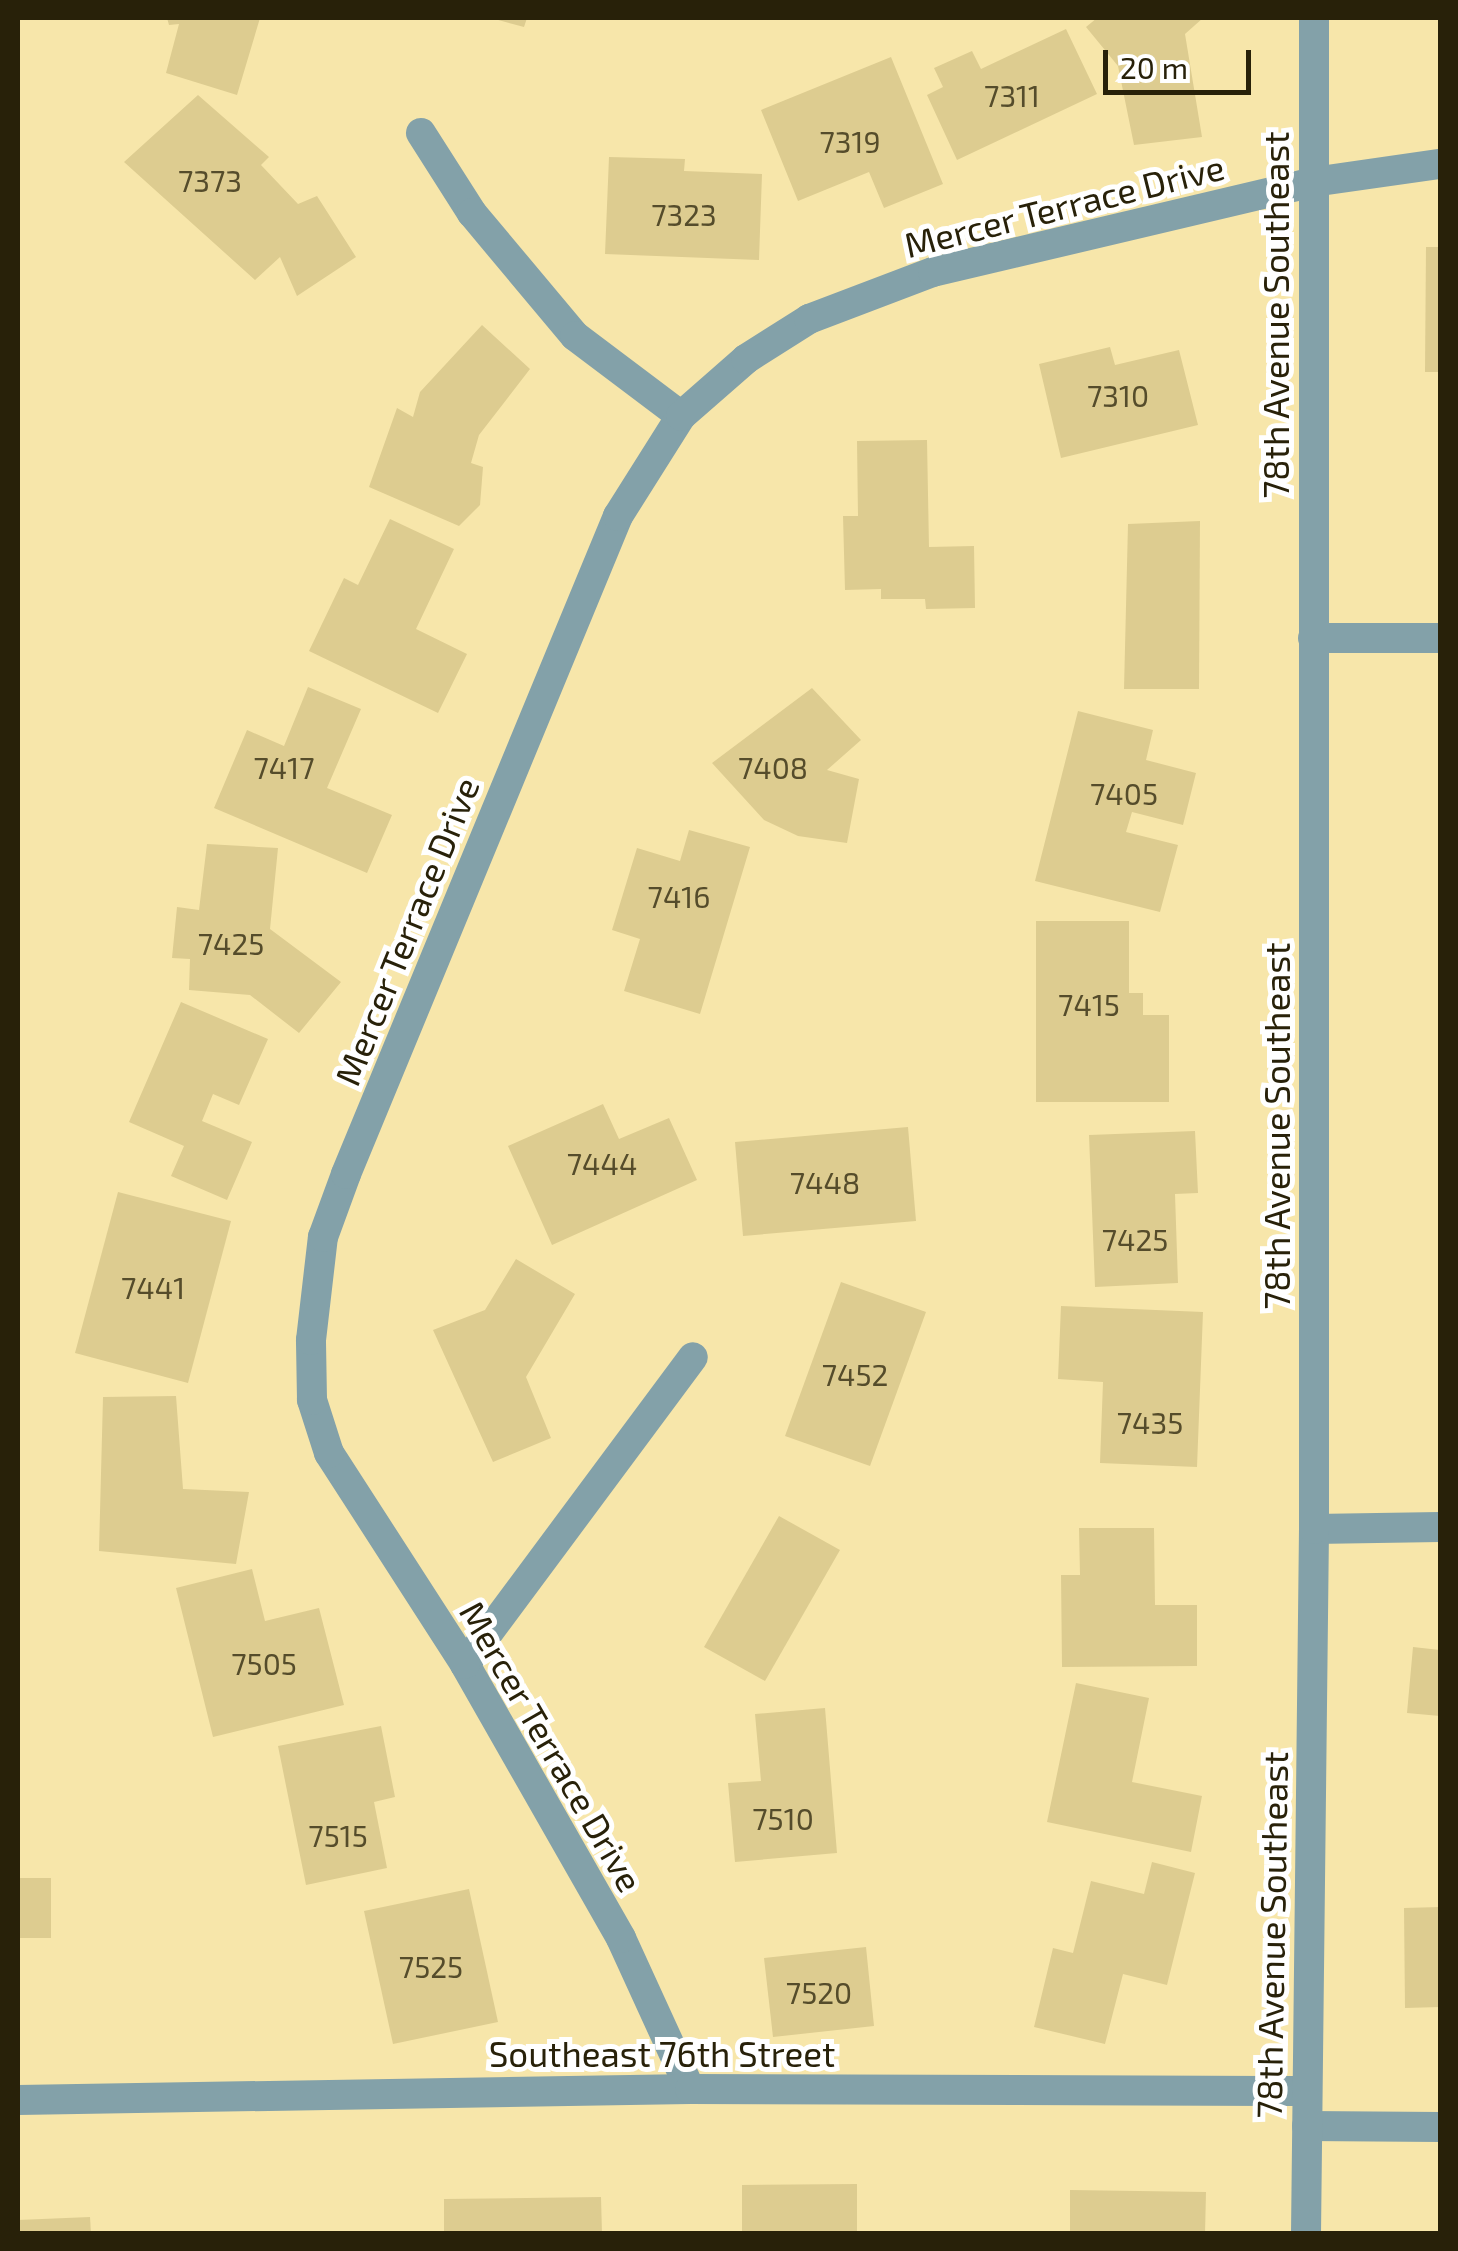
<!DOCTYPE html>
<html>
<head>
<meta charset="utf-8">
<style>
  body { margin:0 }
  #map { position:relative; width:1458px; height:2251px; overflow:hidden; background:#f7e6aa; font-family:"Exo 2",sans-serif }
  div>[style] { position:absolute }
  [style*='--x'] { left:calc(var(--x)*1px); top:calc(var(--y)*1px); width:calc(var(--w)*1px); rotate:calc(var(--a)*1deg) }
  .building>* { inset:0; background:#ddcc90 }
  .minor>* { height:30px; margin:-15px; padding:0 15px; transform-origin:15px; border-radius:15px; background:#83a1a9 }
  span { translate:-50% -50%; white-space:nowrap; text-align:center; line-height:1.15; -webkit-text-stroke:10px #fff; paint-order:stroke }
  .number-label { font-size:30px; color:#554c2b }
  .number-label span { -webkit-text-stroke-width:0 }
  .street-label { font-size:35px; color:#282109 }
  .frame { position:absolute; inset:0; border:20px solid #282109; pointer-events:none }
  .scale { position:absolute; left:1103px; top:50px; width:148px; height:45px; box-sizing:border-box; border:5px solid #282109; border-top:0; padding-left:12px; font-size:30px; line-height:35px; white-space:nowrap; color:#282109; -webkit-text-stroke:8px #fff; paint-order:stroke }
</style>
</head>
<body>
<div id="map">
  <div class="building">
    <i style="clip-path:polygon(167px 18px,260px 18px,237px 95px,166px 73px,179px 24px,169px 25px)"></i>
    <i style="clip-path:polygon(491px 18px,527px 18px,524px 27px)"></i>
    <i style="clip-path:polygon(1097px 18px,1203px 18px,1185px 34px,1202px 137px,1134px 145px,1118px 66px,1086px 27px)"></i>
    <i style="clip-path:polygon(1066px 29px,1097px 94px,957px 160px,927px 95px,943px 87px,934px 68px,972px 51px,981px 69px)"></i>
    <i style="clip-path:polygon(891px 57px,943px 184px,884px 208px,869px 172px,798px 201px,761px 110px)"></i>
    <i style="clip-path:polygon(198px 95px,269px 157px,261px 165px,298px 204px,317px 196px,356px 257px,297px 296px,280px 257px,255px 280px,124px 162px)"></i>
    <i style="clip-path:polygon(609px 157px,685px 159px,684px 171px,762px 174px,759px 260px,605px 254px)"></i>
    <i style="clip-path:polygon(1426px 247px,1440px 247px,1440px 372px,1425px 372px)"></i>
    <i style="clip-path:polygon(482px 325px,530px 369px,479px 435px,471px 463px,483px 467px,480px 505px,459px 526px,369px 487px,397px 408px,413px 417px,420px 392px)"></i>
    <i style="clip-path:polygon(1110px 347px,1115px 365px,1179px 350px,1198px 425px,1061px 458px,1039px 364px)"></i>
    <i style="clip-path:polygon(927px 440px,929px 547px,974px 546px,975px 608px,926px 609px,925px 599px,881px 599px,881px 589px,845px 590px,843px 516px,858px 516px,857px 441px)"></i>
    <i style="clip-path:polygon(390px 519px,454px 549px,416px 629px,467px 654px,438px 713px,309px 651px,344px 578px,358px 585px)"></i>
    <i style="clip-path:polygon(1200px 521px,1199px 689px,1124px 689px,1128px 524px)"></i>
    <i style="clip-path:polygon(308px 687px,361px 709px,327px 788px,392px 815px,367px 873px,214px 808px,247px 730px,284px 746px)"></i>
    <i style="clip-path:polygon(812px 688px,861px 740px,827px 770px,859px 779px,847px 843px,798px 836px,764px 820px,712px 763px)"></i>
    <i style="clip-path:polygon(1078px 711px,1153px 730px,1146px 760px,1196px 773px,1183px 825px,1132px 812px,1126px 832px,1178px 845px,1160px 912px,1035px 881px)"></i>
    <i style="clip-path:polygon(689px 830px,750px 847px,700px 1014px,624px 991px,640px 939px,612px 930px,637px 848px,680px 861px)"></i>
    <i style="clip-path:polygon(207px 844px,278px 848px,270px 929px,341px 982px,299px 1033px,250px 995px,189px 990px,190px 959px,172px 958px,177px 907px,199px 910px)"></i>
    <i style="clip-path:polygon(1036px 921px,1129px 921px,1129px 993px,1143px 993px,1143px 1015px,1169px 1015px,1169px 1102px,1036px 1102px)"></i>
    <i style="clip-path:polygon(181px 1002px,268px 1039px,239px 1105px,213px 1094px,202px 1121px,252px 1142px,227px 1200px,171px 1176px,184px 1146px,129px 1122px)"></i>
    <i style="clip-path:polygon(603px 1104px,619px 1139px,669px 1118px,697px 1180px,552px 1245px,508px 1146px)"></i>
    <i style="clip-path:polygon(908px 1127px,916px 1221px,743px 1236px,735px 1142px)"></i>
    <i style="clip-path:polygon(1195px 1131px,1198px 1193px,1175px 1194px,1178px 1283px,1095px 1287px,1089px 1135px)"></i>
    <i style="clip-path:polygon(118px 1192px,231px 1221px,188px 1383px,75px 1353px)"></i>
    <i style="clip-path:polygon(516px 1259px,575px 1294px,526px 1377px,551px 1438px,493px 1462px,433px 1330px,485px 1310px)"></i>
    <i style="clip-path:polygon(841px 1282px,926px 1312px,870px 1466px,785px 1436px)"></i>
    <i style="clip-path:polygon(1061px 1306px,1203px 1312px,1197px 1467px,1100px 1463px,1103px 1382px,1058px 1379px)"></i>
    <i style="clip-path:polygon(176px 1396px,183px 1489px,249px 1492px,236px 1564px,99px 1551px,103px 1397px)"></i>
    <i style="clip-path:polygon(779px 1516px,840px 1550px,765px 1681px,704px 1647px)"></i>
    <i style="clip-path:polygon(1079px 1528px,1154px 1528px,1155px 1605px,1197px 1605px,1197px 1666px,1062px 1667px,1061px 1575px,1080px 1575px)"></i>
    <i style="clip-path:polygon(252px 1569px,265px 1621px,319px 1608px,344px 1705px,213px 1737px,176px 1588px)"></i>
    <i style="clip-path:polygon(1413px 1647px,1440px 1650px,1440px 1716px,1407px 1713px)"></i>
    <i style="clip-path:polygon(1076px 1683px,1149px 1698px,1132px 1782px,1202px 1796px,1191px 1852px,1047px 1822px)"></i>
    <i style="clip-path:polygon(825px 1708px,837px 1853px,735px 1862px,728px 1783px,761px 1781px,755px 1714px)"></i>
    <i style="clip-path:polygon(381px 1726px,395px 1797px,374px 1802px,387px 1868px,306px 1885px,278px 1746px)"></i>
    <i style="clip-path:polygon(1152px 1862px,1195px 1873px,1167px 1985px,1123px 1974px,1105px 2044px,1034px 2027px,1053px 1948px,1073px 1953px,1091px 1881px,1144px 1894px)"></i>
    <i style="clip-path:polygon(18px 1878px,51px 1878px,51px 1938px,18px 1938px)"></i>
    <i style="clip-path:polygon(469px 1889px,498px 2022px,393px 2044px,364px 1911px)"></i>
    <i style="clip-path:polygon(1440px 1907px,1440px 2007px,1405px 2008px,1404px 1908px)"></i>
    <i style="clip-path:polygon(866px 1947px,874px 2026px,773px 2037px,764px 1958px)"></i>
    <i style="clip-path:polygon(857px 2184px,857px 2234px,742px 2234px,742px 2185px)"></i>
    <i style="clip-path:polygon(1070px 2190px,1206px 2192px,1205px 2234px,1070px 2234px)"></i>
    <i style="clip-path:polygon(601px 2197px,602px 2234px,444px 2234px,444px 2199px)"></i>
    <i style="clip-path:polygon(90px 2217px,91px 2234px,18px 2234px,18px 2220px)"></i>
  </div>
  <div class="minor">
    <i style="--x:421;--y:133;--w:95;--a:57.5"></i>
    <i style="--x:472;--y:213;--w:160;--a:50.1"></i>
    <i style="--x:575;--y:336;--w:133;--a:37"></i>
    <i style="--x:1313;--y:638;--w:127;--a:0"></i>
    <i style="--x:1314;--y:1529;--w:126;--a:-0.9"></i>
    <i style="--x:465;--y:1664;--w:382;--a:-53.4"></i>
    <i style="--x:690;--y:2089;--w:166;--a:-114.6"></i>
    <i style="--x:621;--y:1938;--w:315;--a:-119.7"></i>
    <i style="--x:465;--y:1664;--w:251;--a:-122.8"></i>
    <i style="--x:329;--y:1453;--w:56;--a:-107.8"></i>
    <i style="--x:312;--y:1400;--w:60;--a:-91"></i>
    <i style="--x:311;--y:1340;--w:104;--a:-83.4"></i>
    <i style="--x:323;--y:1237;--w:67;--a:-69.9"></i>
    <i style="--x:346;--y:1174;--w:712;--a:-67.54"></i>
    <i style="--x:618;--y:516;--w:118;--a:-57.8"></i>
    <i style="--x:681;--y:416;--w:86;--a:-41.2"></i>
    <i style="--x:746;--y:359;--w:75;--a:-32.4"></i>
    <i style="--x:809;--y:319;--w:133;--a:-20.8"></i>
    <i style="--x:933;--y:272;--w:391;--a:-13.3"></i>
    <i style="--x:1313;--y:182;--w:128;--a:-8.1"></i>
    <i style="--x:18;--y:2100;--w:672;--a:-0.94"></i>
    <i style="--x:690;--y:2089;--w:617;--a:0.19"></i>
    <i style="--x:1307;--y:2126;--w:133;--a:0.4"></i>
    <i style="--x:1306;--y:2234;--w:705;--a:-89.35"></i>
    <i style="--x:1314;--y:1529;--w:1511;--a:-90"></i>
  </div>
  <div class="number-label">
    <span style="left:1012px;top:95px">7311</span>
    <span style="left:850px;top:141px">7319</span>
    <span style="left:210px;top:180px">7373</span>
    <span style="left:684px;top:214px">7323</span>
    <span style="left:1118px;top:395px">7310</span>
    <span style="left:284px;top:767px">7417</span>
    <span style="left:773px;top:767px">7408</span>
    <span style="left:1124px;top:793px">7405</span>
    <span style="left:679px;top:896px">7416</span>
    <span style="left:231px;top:943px">7425</span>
    <span style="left:1089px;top:1004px">7415</span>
    <span style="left:602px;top:1163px">7444</span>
    <span style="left:825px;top:1182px">7448</span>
    <span style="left:1135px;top:1239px">7425</span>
    <span style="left:153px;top:1287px">7441</span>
    <span style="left:855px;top:1374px">7452</span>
    <span style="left:1150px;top:1422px">7435</span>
    <span style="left:264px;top:1663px">7505</span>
    <span style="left:783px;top:1818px">7510</span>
    <span style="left:338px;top:1835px">7515</span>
    <span style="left:431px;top:1966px">7525</span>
    <span style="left:819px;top:1992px">7520</span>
  </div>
  <div class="street-label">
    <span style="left:1064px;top:205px;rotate:-14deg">Mercer Terrace Drive</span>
    <span style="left:1275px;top:315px;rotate:-90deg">78th Avenue Southeast</span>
    <span style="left:406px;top:931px;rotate:-68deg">Mercer Terrace Drive</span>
    <span style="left:1276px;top:1126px;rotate:-90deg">78th Avenue Southeast</span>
    <span style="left:552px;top:1746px;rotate:60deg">Mercer Terrace Drive</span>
    <span style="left:1271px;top:1935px;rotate:-89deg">78th Avenue Southeast</span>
    <span style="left:662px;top:2053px">Southeast 76th Street</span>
  </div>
  <div class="frame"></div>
  <div class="scale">20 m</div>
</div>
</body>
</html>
